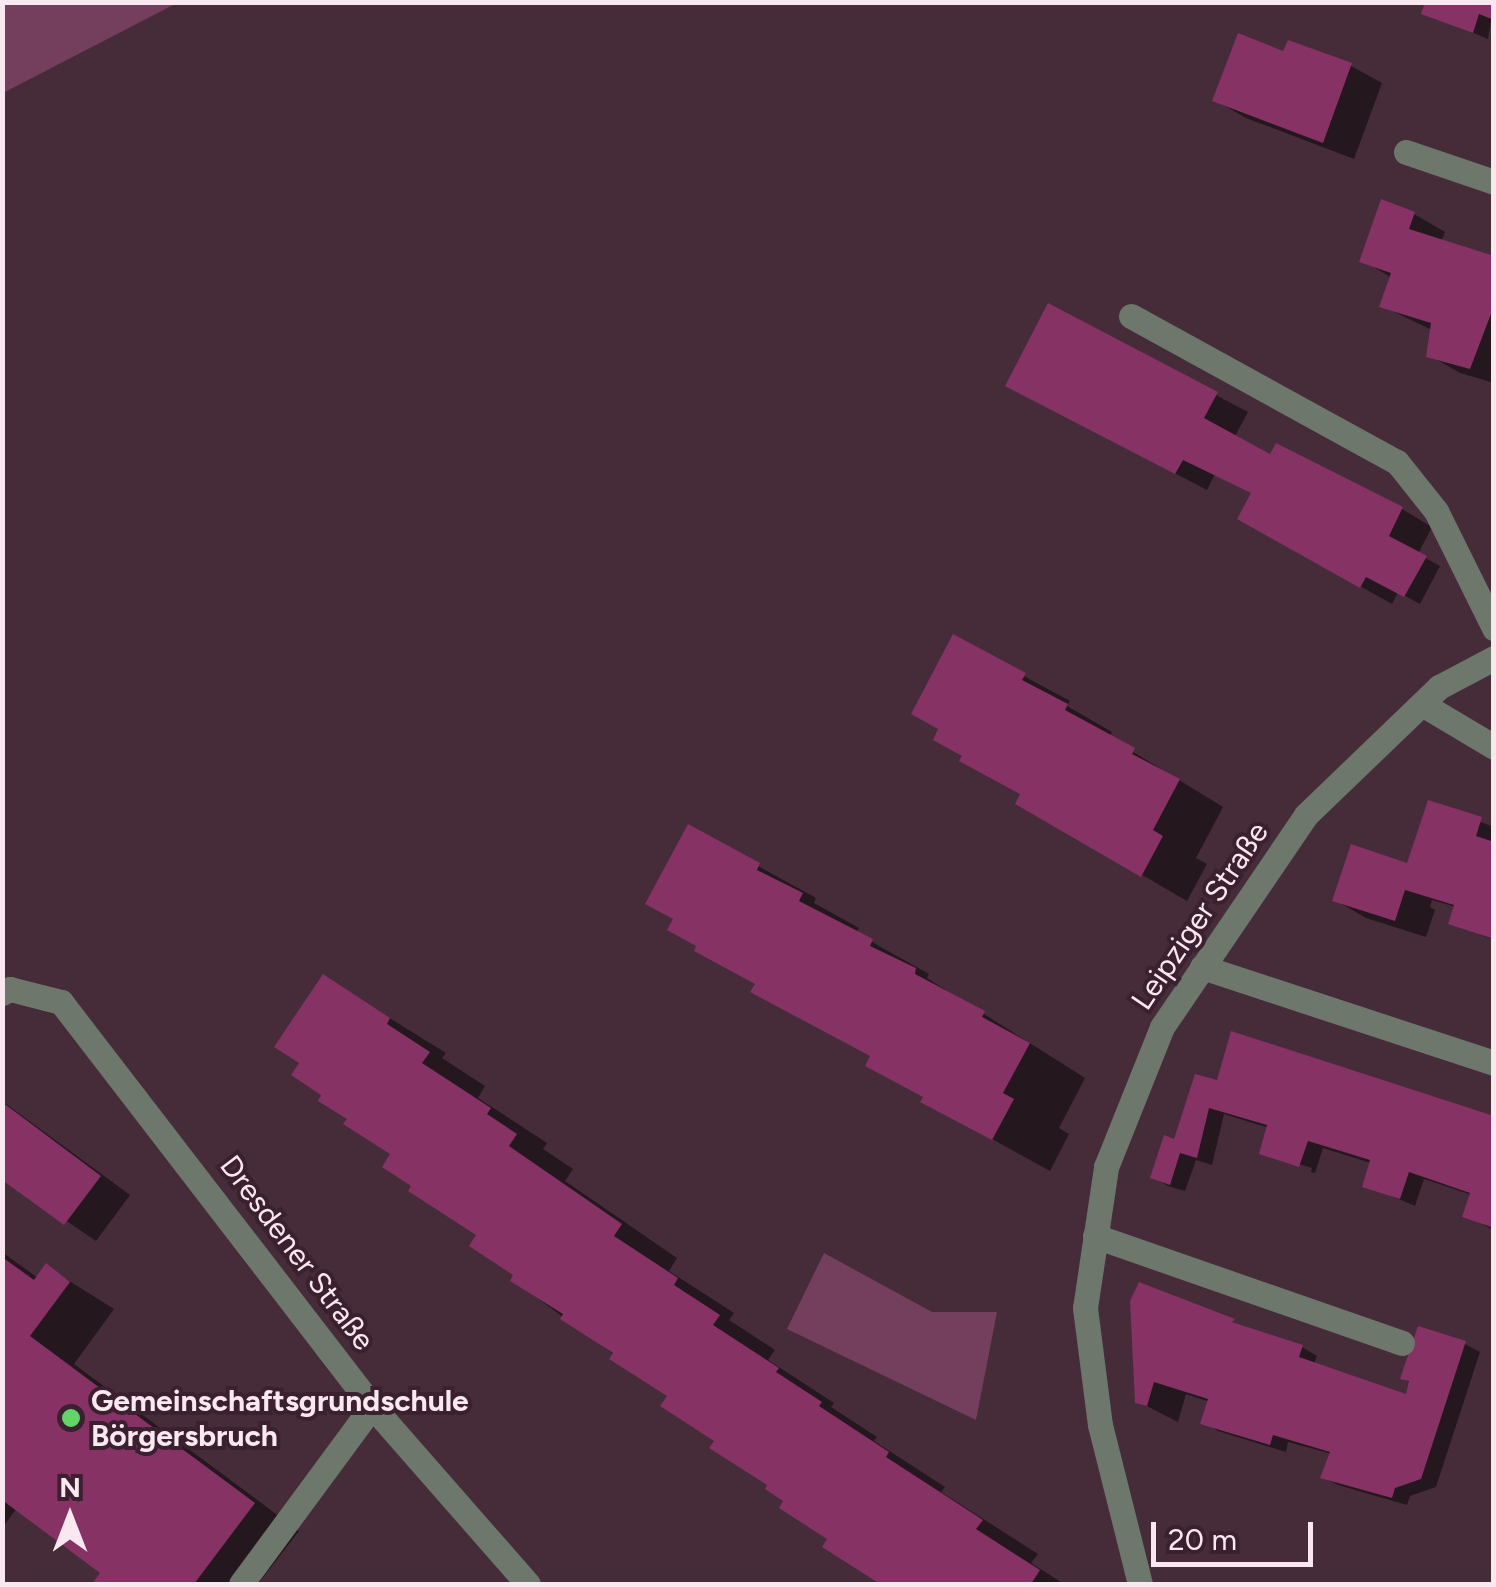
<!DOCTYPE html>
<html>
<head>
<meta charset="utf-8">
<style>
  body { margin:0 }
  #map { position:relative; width:1496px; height:1587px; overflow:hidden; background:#462b39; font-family:Figtree,sans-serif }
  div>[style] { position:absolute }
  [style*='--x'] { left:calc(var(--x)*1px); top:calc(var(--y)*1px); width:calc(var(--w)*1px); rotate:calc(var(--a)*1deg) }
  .green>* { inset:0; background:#743f5d }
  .shadow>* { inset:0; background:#0007 }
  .building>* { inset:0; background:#863265 }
  .minor>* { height:25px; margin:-12.5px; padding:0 12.5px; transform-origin:12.5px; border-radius:12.5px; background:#6d776c }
  .dots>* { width:28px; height:28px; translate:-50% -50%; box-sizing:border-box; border:5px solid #3b212f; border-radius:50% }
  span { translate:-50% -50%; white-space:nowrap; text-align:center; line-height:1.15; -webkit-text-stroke:8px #3b212f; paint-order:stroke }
  .street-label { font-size:30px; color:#fae8f1 }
  .poi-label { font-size:30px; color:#fae8f1; font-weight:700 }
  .left { translate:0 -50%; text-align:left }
  .frame { position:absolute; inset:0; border:5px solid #fae8f1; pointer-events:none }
  .north { position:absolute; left:20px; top:1467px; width:100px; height:100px; -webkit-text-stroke:8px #3b212f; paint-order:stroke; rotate:0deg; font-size:28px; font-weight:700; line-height:40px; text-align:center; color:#fae8f1 }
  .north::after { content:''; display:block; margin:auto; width:35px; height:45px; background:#fae8f1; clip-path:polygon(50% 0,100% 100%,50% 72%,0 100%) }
  .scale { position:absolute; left:1151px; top:1522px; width:162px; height:45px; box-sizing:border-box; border:5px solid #fae8f1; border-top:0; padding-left:12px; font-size:30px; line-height:35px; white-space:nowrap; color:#fae8f1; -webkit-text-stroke:8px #3b212f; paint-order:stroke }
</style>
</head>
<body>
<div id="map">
  <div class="green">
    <i style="clip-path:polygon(3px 2px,177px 2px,177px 3px,3px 93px)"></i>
    <i style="clip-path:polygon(824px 1253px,932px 1312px,997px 1312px,976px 1420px,787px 1329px)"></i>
  </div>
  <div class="shadow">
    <i style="clip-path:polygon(1494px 2px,1488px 39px,1424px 12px)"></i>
    <i style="clip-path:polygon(1285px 54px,1351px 66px,1382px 83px,1354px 159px,1246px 118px,1215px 100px)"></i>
    <i style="clip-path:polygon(1414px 214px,1445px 232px,1441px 242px,1494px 259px,1494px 383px,1460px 373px,1429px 355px,1432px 330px,1382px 306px,1392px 278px,1362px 260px)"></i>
    <i style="clip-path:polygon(1049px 307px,1248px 412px,1234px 438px,1271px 458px,1402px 509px,1432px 527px,1418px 554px,1440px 566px,1420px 604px,1398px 592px,1392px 604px,1240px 519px,1253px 493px,1215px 474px,1207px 490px,1039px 402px)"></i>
    <i style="clip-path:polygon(954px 638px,1070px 701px,1067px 706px,1112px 732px,1109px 737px,1223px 807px,1196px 858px,1207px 864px,1187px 901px,1018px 803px,1023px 794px,965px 756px,941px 729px)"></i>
    <i style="clip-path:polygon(1430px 803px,1494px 827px,1494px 940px,1451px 923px,1456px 907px,1432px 900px,1430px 907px,1435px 910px,1426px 937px,1366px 918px,1335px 900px,1409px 867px)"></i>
    <i style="clip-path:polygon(689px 828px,816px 898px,814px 903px,859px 928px,856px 933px,929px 974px,927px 978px,1085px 1078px,1059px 1128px,1069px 1134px,1050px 1171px,923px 1101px,925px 1098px,873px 1057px,699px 946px,676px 919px)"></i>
    <i style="clip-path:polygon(323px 977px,446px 1053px,442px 1058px,485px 1086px,478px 1098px,547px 1143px,543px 1149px,573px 1169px,565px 1181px,677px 1258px,669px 1271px,734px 1313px,729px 1320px,775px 1350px,768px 1360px,834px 1403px,831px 1407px,877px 1437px,874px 1441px,945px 1487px,941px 1492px,1038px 1554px,1031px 1563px,1064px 1584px,885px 1584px,826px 1546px,831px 1539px,670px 1396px,513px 1280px,517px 1274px,479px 1235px,415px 1185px,393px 1153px,325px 1094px,302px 1063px)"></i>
    <i style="clip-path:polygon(1197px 1077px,1494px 1119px,1494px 1230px,1465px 1216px,1472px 1195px,1424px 1179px,1415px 1206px,1365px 1185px,1371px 1163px,1323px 1148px,1315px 1173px,1311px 1172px,1312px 1168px,1262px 1153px,1269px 1128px,1224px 1114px,1212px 1165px,1196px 1160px,1185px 1191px,1168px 1186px,1153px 1177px,1176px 1142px)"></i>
    <i style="clip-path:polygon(2px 1101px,130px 1195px,96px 1241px,2px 1177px)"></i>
    <i style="clip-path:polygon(2px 1252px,38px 1278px,47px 1267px,114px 1309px,74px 1364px,299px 1531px,258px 1584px,95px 1584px,104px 1572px,17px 1508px,2px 1528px)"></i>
    <i style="clip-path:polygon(1195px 1309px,1302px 1347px,1317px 1356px,1314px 1364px,1408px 1397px,1411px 1383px,1403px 1378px,1465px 1344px,1480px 1352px,1436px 1487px,1410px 1496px,1407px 1505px,1338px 1485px,1323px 1477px,1332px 1454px,1288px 1442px,1286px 1452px,1218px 1431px,1203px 1422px,1210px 1402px,1186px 1394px,1178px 1422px,1137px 1401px)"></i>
  </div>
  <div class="building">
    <i style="clip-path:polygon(1425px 2px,1494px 2px,1494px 20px,1479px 14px,1473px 33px,1421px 14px)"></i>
    <i style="clip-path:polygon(1238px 33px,1283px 51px,1288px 40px,1352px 63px,1323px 143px,1212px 101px)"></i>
    <i style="clip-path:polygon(1381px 199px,1415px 212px,1409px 229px,1494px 256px,1494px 306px,1470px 369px,1426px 357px,1431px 323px,1379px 307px,1391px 273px,1359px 262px)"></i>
    <i style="clip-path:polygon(1048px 303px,1218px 392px,1204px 418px,1270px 454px,1276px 443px,1403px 507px,1389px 536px,1427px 556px,1404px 597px,1366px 577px,1360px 588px,1237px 519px,1251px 493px,1183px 460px,1175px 474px,1005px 386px)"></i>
    <i style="clip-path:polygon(953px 634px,1026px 673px,1022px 680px,1068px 704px,1065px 710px,1135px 748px,1132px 754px,1180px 779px,1153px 830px,1163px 836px,1141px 877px,1015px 804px,1020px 794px,959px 761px,962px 756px,933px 740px,938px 729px,911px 714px)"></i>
    <i style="clip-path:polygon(1428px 800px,1482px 817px,1476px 836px,1494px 842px,1494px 939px,1448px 924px,1454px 905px,1405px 890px,1395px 921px,1332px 901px,1351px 844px,1407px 863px)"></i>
    <i style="clip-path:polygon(688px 824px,760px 863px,757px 870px,803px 893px,799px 901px,873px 939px,870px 946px,916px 968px,915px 974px,985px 1011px,982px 1017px,1030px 1043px,1003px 1093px,1014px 1099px,992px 1140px,920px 1102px,923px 1097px,865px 1066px,870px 1056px,750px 992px,755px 984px,694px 951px,696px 946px,667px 930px,673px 919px,645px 904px)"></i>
    <i style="clip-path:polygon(323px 974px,390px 1018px,387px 1024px,430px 1052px,422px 1063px,491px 1108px,487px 1114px,517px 1134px,509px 1146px,622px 1224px,614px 1236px,678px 1278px,674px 1285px,720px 1315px,713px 1325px,779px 1368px,776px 1372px,822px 1402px,819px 1406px,889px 1452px,886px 1457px,983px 1520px,976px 1529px,1040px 1570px,1031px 1584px,880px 1584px,822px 1547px,827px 1539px,779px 1508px,783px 1501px,765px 1489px,767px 1485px,709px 1448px,714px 1441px,660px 1406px,667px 1396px,609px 1359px,613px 1353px,560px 1319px,563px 1314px,510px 1281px,513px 1275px,469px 1246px,476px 1235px,408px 1191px,411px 1186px,382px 1167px,390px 1154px,343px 1124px,347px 1119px,318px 1101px,321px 1095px,291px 1075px,299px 1063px,274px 1047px)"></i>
    <i style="clip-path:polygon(1231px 1031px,1494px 1116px,1494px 1228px,1462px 1217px,1470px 1193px,1409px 1172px,1400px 1199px,1362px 1187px,1370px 1160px,1308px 1141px,1299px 1167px,1259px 1154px,1267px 1125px,1209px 1108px,1197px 1158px,1180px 1153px,1170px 1185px,1150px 1178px,1164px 1135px,1174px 1139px,1195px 1074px,1217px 1080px)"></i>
    <i style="clip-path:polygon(2px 1102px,101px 1176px,64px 1225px,2px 1180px)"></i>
    <i style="clip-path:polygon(2px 1257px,34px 1280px,46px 1263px,70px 1282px,30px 1336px,255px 1503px,194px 1584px,92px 1584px,100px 1573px,2px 1500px)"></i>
    <i style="clip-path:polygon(1139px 1282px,1235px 1319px,1232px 1322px,1303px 1345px,1299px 1357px,1406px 1394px,1409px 1381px,1400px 1379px,1418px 1326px,1466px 1341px,1421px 1479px,1395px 1488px,1392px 1498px,1320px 1478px,1330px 1452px,1273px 1435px,1270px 1445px,1200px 1424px,1208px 1399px,1154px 1382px,1147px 1406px,1135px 1403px,1130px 1301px)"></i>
  </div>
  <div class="minor">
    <i style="--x:1406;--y:152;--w:93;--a:18.8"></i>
    <i style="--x:1131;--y:316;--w:303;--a:28.8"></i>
    <i style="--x:1397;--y:462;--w:63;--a:51.5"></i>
    <i style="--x:1436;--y:511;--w:131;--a:63.6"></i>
    <i style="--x:1422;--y:704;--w:84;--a:30.8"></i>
    <i style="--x:1202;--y:967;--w:307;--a:18.2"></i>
    <i style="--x:2;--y:993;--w:9;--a:-27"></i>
    <i style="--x:10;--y:989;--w:53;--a:14.3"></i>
    <i style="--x:61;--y:1002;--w:510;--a:52.41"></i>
    <i style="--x:372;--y:1406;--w:237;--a:48.8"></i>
    <i style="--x:1095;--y:1236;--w:325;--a:19.2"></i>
    <i style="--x:241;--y:1584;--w:221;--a:-53.6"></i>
    <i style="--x:1140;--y:1584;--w:164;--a:-104.1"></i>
    <i style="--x:1100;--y:1425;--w:118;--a:-97.3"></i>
    <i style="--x:1085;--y:1308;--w:143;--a:-81.5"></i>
    <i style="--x:1106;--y:1167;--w:151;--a:-68.2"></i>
    <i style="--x:1162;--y:1027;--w:256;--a:-55.8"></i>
    <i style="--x:1306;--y:815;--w:185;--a:-43.9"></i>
    <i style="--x:1439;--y:687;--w:62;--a:-27.8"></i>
  </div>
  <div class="dots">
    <i style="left:71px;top:1418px;background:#63d468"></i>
  </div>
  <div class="street-label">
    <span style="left:1200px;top:916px;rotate:-56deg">Leipziger Straße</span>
    <span style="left:297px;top:1253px;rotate:53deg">Dresdener Straße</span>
  </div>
  <div class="poi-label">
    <span class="left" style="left:91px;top:1418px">Gemeinschaftsgrundschule<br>Börgersbruch</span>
  </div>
  <div class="frame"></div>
  <div class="north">N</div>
  <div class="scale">20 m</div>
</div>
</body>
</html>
